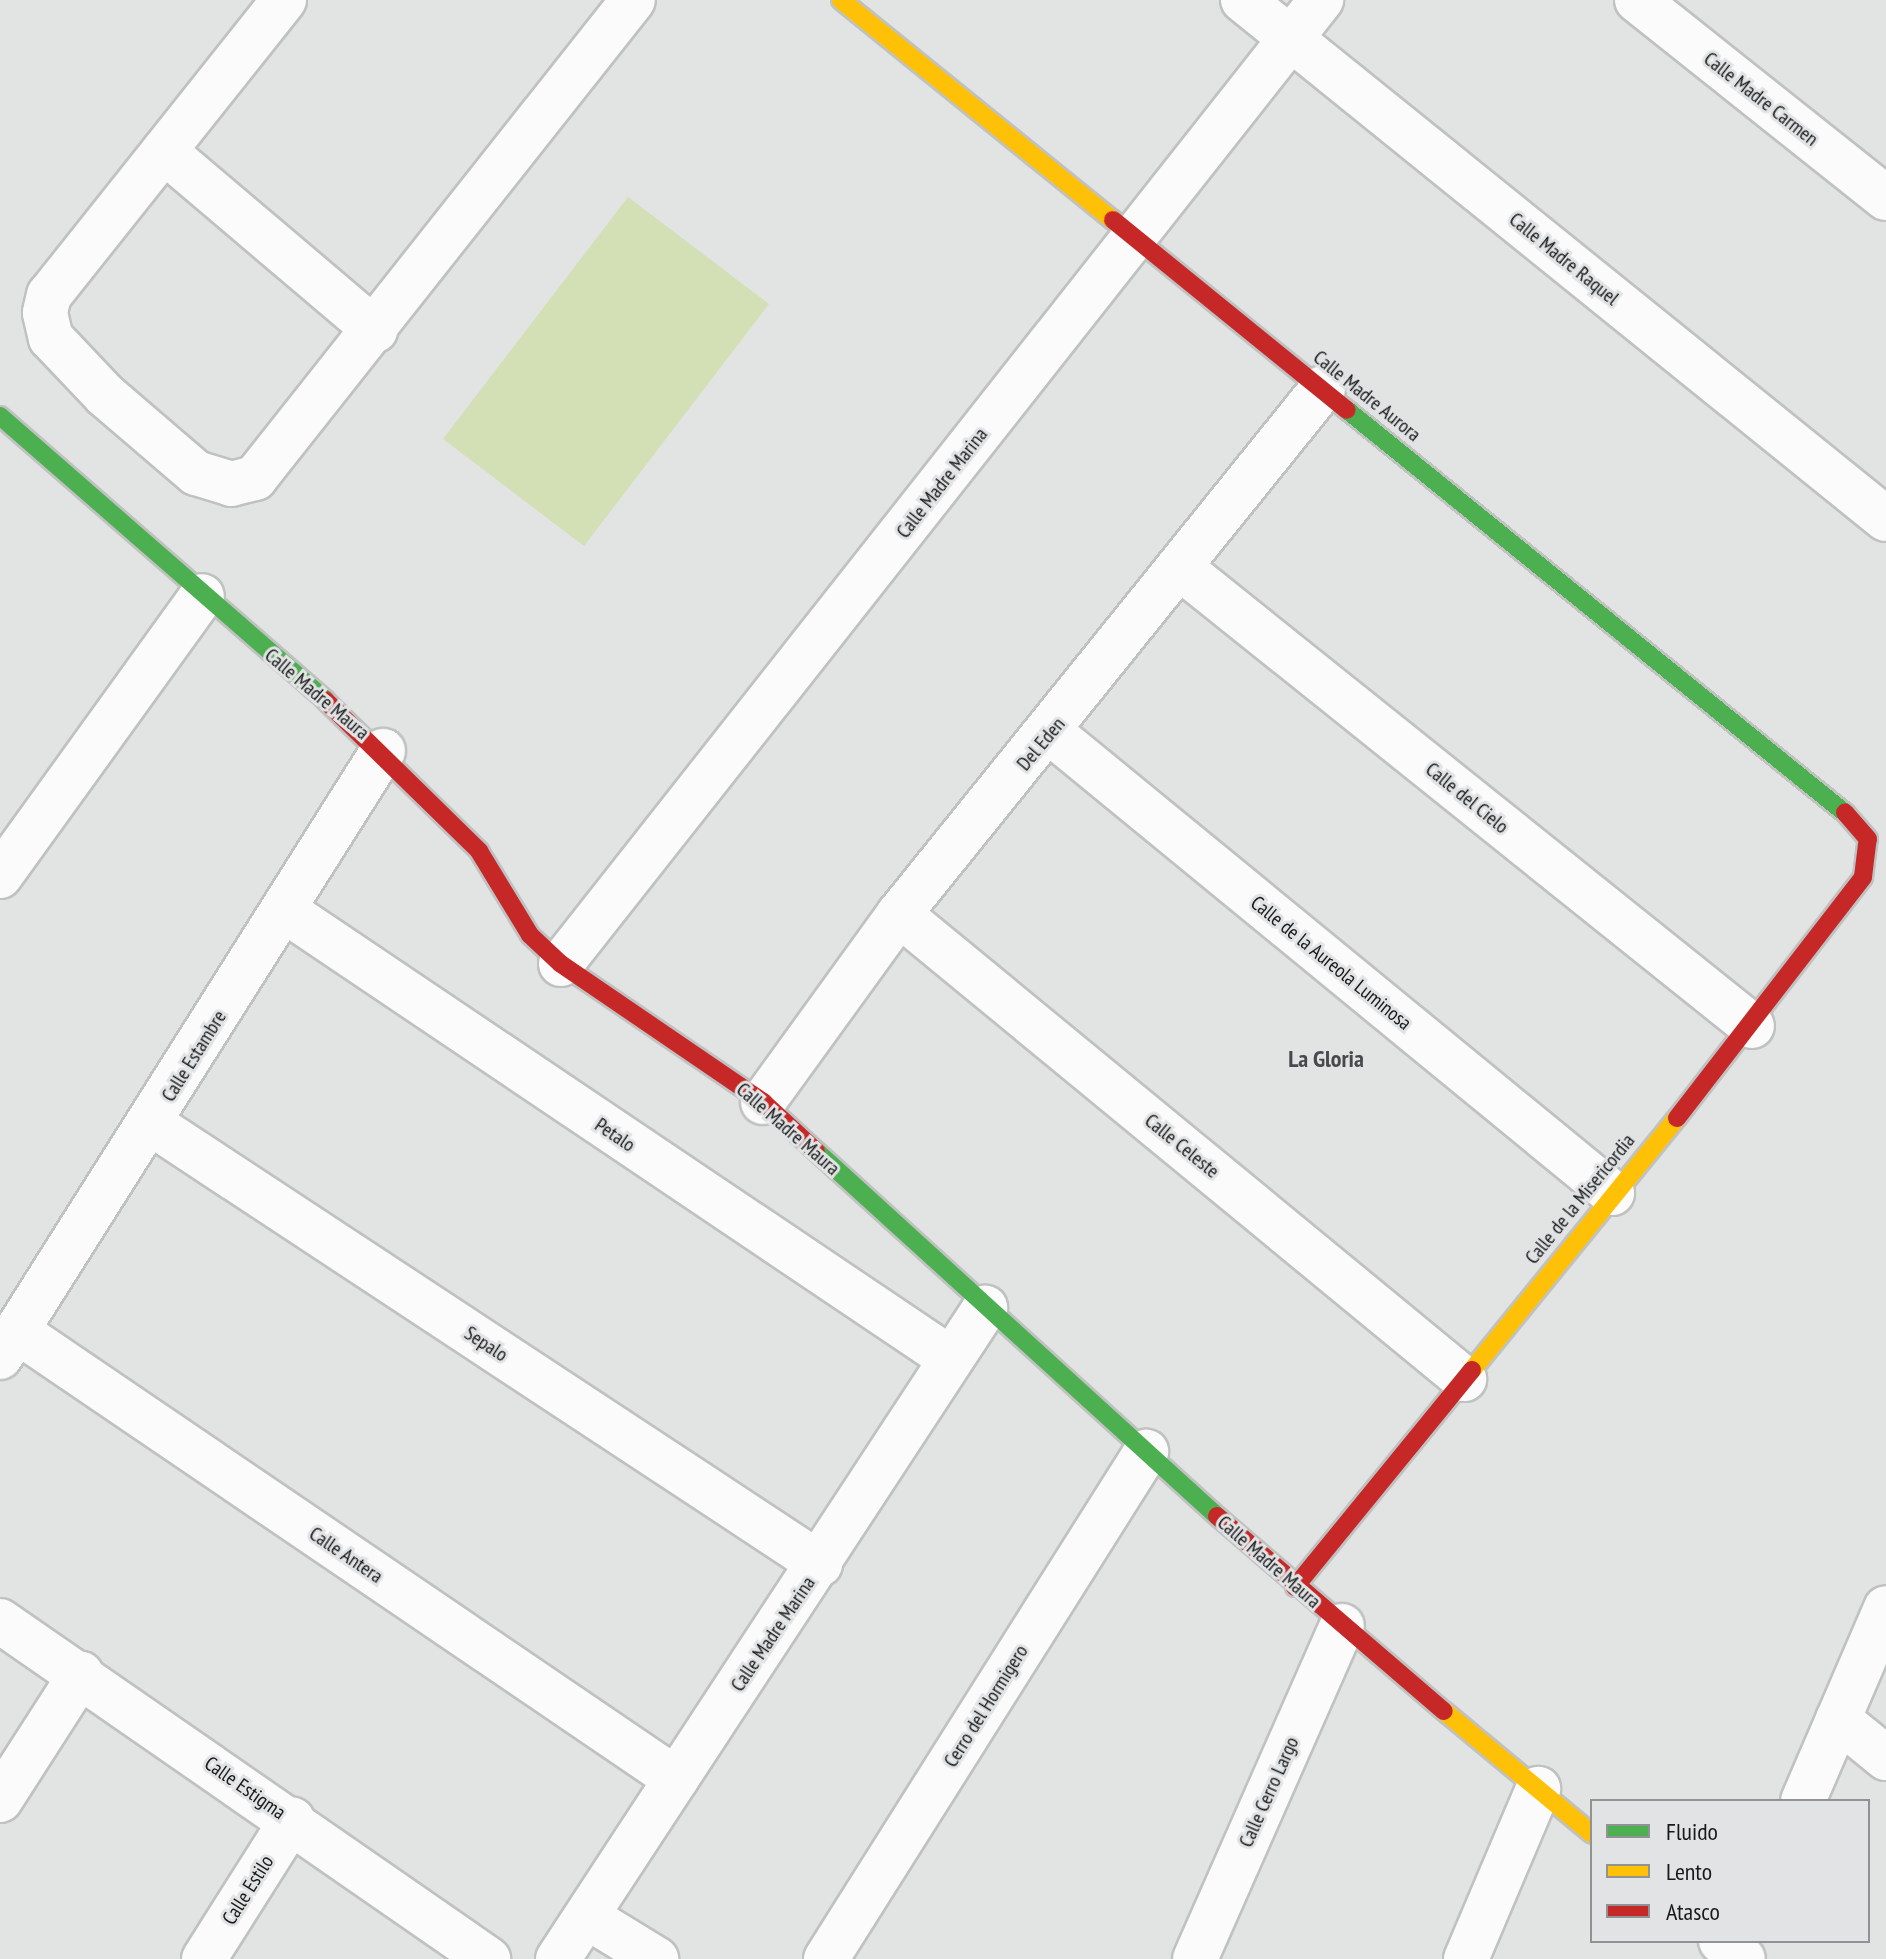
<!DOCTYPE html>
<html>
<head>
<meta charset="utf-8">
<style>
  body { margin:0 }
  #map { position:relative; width:1886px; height:1959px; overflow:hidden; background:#e2e3e3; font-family:"PT Sans Narrow",sans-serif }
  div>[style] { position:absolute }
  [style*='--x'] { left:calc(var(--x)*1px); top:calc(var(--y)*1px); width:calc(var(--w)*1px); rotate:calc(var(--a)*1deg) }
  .green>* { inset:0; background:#d3dfb5 }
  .roads { filter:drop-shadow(2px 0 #c0c1c1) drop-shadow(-2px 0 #c0c1c1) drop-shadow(0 2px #c0c1c1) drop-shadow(0 -2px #c0c1c1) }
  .street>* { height:44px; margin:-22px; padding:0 22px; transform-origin:22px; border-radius:22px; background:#fbfbfb }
  .fast>* { height:18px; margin:-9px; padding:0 9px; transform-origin:9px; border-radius:9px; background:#4caf50 }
  .slow>* { height:18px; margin:-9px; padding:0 9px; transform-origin:9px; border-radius:9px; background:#ffc107 }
  .jam>* { height:18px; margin:-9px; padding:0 9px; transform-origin:9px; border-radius:9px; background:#c62828 }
  span { translate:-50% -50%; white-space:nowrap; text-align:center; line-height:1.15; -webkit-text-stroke:6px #e1e3e4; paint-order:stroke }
  .street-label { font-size:20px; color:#181919 }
  .quarter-label { font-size:24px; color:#48494b; font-weight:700 }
  .legend { position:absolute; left:1590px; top:1799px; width:280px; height:144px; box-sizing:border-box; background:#e1e3e4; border:2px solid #919293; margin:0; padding:10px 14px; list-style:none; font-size:24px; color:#181919 }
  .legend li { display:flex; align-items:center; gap:16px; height:40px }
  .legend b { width:40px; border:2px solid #919293 }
</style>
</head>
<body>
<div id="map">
  <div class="green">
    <i style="clip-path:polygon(628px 197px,769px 304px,584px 546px,443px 439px)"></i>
  </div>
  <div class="roads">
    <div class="street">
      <i style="--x:284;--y:0;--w:377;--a:128.5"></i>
      <i style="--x:49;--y:295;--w:18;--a:103"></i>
      <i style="--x:45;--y:313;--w:26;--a:77"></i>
      <i style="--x:51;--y:338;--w:79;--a:46.5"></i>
      <i style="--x:105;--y:395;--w:120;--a:40.6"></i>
      <i style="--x:196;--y:473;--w:37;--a:17"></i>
      <i style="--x:231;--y:484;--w:25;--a:-14"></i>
      <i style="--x:255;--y:478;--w:609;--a:-51.66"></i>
      <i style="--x:1243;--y:0;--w:826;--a:38.91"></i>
      <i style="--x:1637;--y:0;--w:318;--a:38.5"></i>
      <i style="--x:164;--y:151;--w:277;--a:40.3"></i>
      <i style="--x:1183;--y:570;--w:729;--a:38.71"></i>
      <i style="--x:1050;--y:732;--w:727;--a:39.36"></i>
      <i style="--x:0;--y:876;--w:345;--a:-54.2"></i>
      <i style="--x:284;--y:910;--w:800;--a:33.95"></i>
      <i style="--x:899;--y:914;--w:732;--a:39.45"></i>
      <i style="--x:561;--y:964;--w:1228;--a:-51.75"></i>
      <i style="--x:763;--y:1102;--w:232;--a:-54.1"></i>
      <i style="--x:899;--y:914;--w:676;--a:-51.13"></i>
      <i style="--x:152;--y:1124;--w:800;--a:33.37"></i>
      <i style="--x:17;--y:1331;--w:797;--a:34.21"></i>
      <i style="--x:0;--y:1357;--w:717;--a:-57.71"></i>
      <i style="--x:0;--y:1621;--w:594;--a:34.71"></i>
      <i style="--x:1838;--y:1719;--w:62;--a:39.1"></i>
      <i style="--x:0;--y:1800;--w:150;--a:-57.3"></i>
      <i style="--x:1803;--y:1801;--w:210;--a:-66.7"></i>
      <i style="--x:589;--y:1918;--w:79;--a:31.5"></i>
      <i style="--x:1721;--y:1941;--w:28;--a:39"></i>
      <i style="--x:204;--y:1959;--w:165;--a:-57.7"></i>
      <i style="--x:558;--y:1959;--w:779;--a:-56.74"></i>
      <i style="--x:826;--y:1959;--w:600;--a:-57.74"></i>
      <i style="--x:1195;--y:1959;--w:364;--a:-66.2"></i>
      <i style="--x:1466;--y:1959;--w:185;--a:-67"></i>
    </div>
    <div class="fast">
      <i style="--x:1347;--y:410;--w:641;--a:38.98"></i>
      <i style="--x:0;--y:416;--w:432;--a:41.1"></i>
      <i style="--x:816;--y:1151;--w:542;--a:42.31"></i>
    </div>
    <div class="slow">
      <i style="--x:841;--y:0;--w:350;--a:39"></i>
      <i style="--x:1472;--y:1370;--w:325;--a:-50.9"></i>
      <i style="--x:1444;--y:1711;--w:192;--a:39.7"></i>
    </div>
    <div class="jam">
      <i style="--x:1113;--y:220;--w:301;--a:39.1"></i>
      <i style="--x:325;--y:700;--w:216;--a:44.4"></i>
      <i style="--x:479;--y:851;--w:98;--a:58.7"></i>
      <i style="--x:530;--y:935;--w:42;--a:43.1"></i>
      <i style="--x:561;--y:964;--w:245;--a:34.3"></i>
      <i style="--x:763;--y:1102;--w:72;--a:42.8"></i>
      <i style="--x:1677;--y:1118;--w:304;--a:-52.3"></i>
      <i style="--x:1863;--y:877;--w:38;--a:-83"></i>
      <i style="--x:1868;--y:839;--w:35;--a:-131"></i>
      <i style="--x:1217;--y:1516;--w:299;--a:40.7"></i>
      <i style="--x:1295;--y:1587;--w:280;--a:-50.8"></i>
    </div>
  </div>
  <div class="street-label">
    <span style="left:1761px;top:99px;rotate:38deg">Calle Madre Carmen</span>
    <span style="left:1564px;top:259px;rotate:39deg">Calle Madre Raquel</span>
    <span style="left:1367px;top:396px;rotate:39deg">Calle Madre Aurora</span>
    <span style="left:942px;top:483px;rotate:-52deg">Calle Madre Marina</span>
    <span style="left:317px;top:694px;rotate:40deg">Calle Madre Maura</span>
    <span style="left:1041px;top:744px;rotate:-50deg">Del Eden</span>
    <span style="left:1467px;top:798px;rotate:39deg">Calle del Cielo</span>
    <span style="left:1331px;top:963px;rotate:39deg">Calle de la Aureola Luminosa</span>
    <span style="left:194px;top:1056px;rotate:-58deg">Calle Estambre</span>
    <span style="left:788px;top:1129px;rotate:41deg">Calle Madre Maura</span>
    <span style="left:615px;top:1135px;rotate:34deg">Petalo</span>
    <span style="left:1182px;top:1146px;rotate:39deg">Calle Celeste</span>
    <span style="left:1580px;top:1199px;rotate:-51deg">Calle de la Misericordia</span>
    <span style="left:486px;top:1344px;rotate:33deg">Sepalo</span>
    <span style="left:346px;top:1555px;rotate:34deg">Calle Antera</span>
    <span style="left:1269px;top:1562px;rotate:41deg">Calle Madre Maura</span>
    <span style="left:773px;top:1634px;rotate:-56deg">Calle Madre Marina</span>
    <span style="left:986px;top:1706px;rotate:-58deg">Cerro del Hormigero</span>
    <span style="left:245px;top:1788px;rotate:35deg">Calle Estigma</span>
    <span style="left:1269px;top:1792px;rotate:-66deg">Calle Cerro Largo</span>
    <span style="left:248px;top:1890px;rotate:-58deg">Calle Estilo</span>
  </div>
  <div class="quarter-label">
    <span style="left:1326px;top:1059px">La Gloria</span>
  </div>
  <ul class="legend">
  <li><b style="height:10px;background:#4caf50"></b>Fluido</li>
  <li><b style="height:10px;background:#ffc107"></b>Lento</li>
  <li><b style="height:10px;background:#c62828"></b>Atasco</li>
  </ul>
</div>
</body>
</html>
